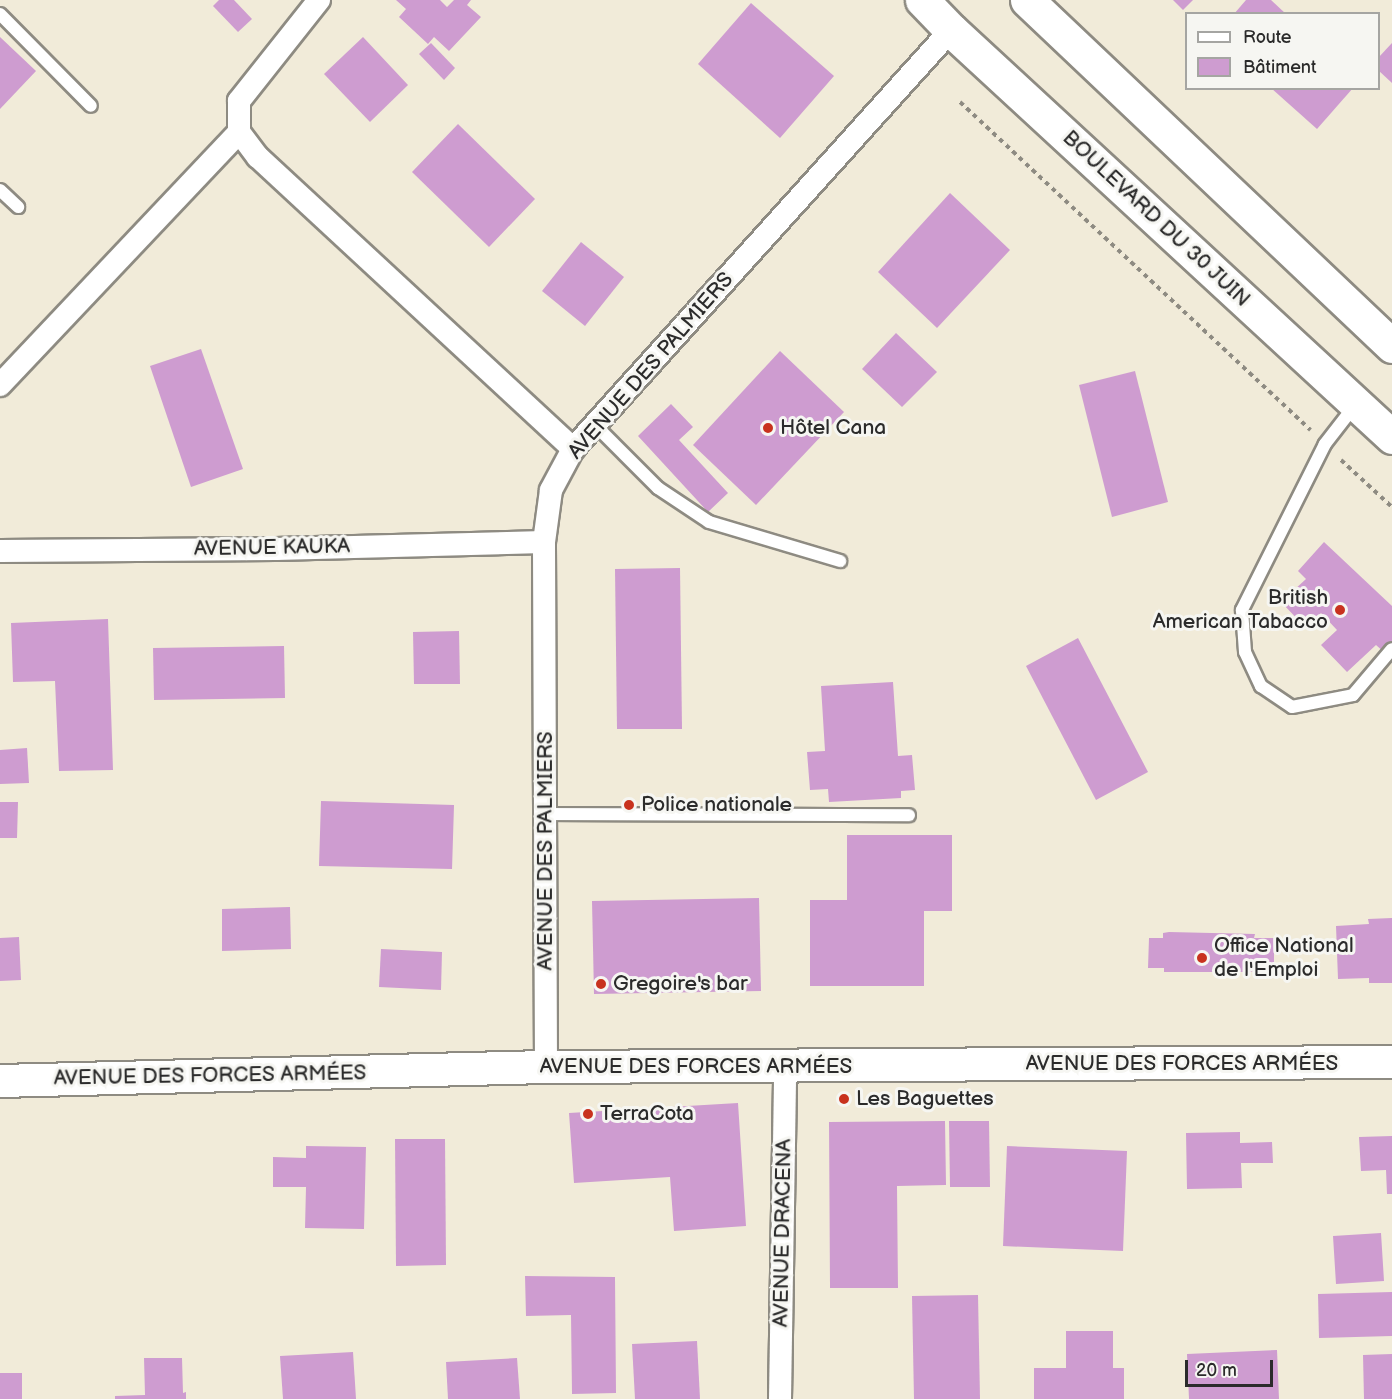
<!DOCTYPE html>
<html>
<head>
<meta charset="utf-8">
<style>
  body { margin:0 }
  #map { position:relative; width:1392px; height:1399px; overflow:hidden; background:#f1ebd9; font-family:"Balsamiq Sans",sans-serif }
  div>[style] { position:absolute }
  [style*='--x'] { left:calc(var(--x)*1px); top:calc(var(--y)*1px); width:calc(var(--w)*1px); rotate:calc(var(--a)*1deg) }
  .building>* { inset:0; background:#ce9cd0 }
  .path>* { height:4px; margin-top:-2px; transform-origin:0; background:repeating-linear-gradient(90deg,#8e8b82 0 4.5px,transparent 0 9px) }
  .roads { filter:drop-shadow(2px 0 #8e8b82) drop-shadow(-2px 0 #8e8b82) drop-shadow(0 2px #8e8b82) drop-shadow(0 -2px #8e8b82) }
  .lane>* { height:12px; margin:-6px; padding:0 6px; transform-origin:6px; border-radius:6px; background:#fff }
  .street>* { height:22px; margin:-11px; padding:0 11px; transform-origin:11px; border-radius:11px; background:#fff }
  .secondary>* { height:32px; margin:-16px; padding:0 16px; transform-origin:16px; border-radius:16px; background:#fff }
  .primary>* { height:33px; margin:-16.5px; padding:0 16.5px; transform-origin:16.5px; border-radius:16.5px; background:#fff }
  .dots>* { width:16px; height:16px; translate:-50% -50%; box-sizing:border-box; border:3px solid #f6f6f2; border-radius:50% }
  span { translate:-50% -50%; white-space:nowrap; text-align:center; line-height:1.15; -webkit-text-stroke:6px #f6f6f2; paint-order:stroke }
  .street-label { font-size:21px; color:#2b2b2b }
  .poi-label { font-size:21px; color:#2b2b2b }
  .left { translate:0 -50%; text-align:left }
  .right { translate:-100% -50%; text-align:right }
  .legend { position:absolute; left:1185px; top:12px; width:195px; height:78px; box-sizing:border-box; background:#f6f6f2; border:2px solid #a5a5a2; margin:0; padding:8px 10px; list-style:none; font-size:18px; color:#2b2b2b }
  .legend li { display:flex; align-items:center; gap:12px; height:30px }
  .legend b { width:30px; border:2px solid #a5a5a2 }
  .scale { position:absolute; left:1185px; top:1360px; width:88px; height:27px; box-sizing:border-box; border:3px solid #2b2b2b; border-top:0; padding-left:8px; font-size:18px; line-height:21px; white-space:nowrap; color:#2b2b2b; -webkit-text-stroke:4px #f6f6f2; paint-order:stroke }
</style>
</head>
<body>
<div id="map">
  <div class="building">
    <i style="clip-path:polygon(219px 0,234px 0,252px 19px,238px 32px,213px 6px)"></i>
    <i style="clip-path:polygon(396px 0,440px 0,447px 7px,454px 0,471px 0,467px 5px,481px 17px,449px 51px,434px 37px,428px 44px,399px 17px,406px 9px)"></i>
    <i style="clip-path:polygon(1173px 0,1193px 0,1183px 10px)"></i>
    <i style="clip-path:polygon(1246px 0,1271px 0,1286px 14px,1234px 14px)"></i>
    <i style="clip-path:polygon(751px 3px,834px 76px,780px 138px,698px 64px)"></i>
    <i style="clip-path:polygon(0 37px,36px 71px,0 109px)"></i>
    <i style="clip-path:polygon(363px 37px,408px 85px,370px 122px,324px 74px)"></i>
    <i style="clip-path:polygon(431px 43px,455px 68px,444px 80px,419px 54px)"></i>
    <i style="clip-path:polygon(1392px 43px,1392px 83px,1378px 70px,1378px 58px)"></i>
    <i style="clip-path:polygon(1271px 88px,1353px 88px,1317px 129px)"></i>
    <i style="clip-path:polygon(458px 124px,535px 199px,489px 247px,412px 172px)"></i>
    <i style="clip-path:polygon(950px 193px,1010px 250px,937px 328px,878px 272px)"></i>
    <i style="clip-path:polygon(581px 242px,624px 277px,585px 326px,542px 291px)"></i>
    <i style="clip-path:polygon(896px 333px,937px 372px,902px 407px,862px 369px)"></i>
    <i style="clip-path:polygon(201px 349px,243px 469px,191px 487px,150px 366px)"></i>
    <i style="clip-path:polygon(780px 351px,844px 412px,756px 505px,693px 445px)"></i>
    <i style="clip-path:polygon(1135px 371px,1168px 502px,1112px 517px,1079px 385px)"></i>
    <i style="clip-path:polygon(671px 404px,693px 427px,679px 440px,728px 493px,708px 512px,638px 436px)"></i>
    <i style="clip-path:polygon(1324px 542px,1392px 606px,1392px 645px,1385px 653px,1376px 645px,1347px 672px,1321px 645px,1337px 630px,1321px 613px,1306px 628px,1281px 602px,1306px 579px,1298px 571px)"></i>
    <i style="clip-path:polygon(680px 568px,682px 729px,617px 729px,615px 569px)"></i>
    <i style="clip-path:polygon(108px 619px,113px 770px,59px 771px,55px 681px,13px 682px,11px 623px)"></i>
    <i style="clip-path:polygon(459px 631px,460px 684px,414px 684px,413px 632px)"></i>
    <i style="clip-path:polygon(1078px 638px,1148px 772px,1096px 800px,1026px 666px)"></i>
    <i style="clip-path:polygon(284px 646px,285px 698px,154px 700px,153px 648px)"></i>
    <i style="clip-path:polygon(893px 682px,898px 756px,912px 755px,915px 790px,901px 791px,901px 798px,829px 802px,828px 789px,810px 790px,807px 752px,825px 751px,821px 686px)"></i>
    <i style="clip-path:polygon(27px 748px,29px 783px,0 784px,0 750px)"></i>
    <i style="clip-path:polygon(321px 801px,454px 805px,452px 869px,319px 866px)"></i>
    <i style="clip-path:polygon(0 802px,18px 802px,17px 838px,0 838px)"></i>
    <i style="clip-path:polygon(847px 835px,952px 835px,952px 911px,924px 911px,924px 986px,810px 986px,810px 900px,847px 900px)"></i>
    <i style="clip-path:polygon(759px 898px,761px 991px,594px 994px,592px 901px)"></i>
    <i style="clip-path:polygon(290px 907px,291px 949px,222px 951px,222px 909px)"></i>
    <i style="clip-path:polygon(1392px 918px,1392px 983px,1369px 983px,1369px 978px,1338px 979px,1336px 926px,1369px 924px,1368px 919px)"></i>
    <i style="clip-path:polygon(1169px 932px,1255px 934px,1254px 938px,1274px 938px,1274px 968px,1255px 968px,1256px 971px,1247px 972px,1164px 972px,1164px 968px,1148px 968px,1149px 938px,1163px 938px,1163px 933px)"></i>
    <i style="clip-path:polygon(19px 937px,21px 980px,0 981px,0 938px)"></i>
    <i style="clip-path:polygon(381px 949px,442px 952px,441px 990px,379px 987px)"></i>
    <i style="clip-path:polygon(738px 1103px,746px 1226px,674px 1231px,670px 1177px,574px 1183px,569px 1113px)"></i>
    <i style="clip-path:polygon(945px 1121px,946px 1185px,897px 1186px,898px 1288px,830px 1288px,829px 1122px)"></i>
    <i style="clip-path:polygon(949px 1121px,989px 1121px,990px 1187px,950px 1187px)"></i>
    <i style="clip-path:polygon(1240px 1132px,1240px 1143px,1272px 1142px,1273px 1163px,1241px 1163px,1242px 1188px,1187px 1189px,1186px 1133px)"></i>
    <i style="clip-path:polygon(1392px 1136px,1392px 1194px,1387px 1194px,1386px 1170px,1361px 1171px,1359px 1137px)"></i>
    <i style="clip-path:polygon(395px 1139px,445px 1139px,446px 1265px,396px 1266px)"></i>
    <i style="clip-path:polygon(306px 1146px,366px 1147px,364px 1229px,305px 1228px,306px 1187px,273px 1187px,273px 1157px,306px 1158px)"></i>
    <i style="clip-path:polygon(1007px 1146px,1127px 1151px,1123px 1251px,1003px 1246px)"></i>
    <i style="clip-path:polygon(1381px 1233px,1384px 1281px,1336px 1284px,1333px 1236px)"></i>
    <i style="clip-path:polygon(525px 1276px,615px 1277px,616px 1393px,572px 1394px,571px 1315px,526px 1316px)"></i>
    <i style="clip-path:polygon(1392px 1292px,1392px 1336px,1319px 1338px,1318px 1294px)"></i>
    <i style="clip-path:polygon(978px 1295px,980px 1399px,914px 1399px,912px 1296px)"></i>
    <i style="clip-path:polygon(1066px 1331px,1113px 1331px,1113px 1368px,1124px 1368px,1124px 1399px,1034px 1399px,1034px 1368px,1066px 1368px)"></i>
    <i style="clip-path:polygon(697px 1341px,700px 1399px,635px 1399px,632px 1344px)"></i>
    <i style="clip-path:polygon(1277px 1350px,1279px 1399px,1189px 1399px,1187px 1354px)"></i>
    <i style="clip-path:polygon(353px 1352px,356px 1399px,283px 1399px,280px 1356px)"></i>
    <i style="clip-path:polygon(1392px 1354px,1392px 1399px,1364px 1399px,1363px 1355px)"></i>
    <i style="clip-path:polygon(144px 1358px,182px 1358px,183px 1393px,186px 1392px,186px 1399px,115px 1399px,115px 1396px,145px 1395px)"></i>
    <i style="clip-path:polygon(517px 1358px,520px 1399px,448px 1399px,446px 1362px)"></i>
    <i style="clip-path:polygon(0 1373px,22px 1373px,22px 1399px,0 1399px)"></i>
  </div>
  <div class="path">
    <i style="--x:960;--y:102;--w:480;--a:43.1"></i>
    <i style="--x:1341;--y:460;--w:69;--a:42.7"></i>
  </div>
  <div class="roads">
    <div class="lane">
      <i style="--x:0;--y:14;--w:129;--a:45.3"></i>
      <i style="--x:0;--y:190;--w:25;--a:43"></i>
      <i style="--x:1356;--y:404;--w:51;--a:127.8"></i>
      <i style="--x:1325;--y:444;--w:186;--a:116.6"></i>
      <i style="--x:1242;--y:610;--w:42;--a:85.9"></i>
      <i style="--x:1245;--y:652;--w:38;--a:65"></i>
      <i style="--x:1261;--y:686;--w:37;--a:34"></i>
      <i style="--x:1292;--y:707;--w:62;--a:-11.1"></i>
      <i style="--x:1353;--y:695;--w:60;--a:-49.7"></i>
      <i style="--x:595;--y:425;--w:89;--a:45"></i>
      <i style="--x:658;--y:488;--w:61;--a:33.7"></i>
      <i style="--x:709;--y:522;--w:137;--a:16.6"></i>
      <i style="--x:546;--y:814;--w:363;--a:0.2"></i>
    </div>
    <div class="street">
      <i style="--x:319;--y:0;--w:129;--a:128.4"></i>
      <i style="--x:239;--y:101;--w:31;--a:90"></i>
      <i style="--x:239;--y:132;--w:31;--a:53"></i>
      <i style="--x:258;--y:157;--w:430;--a:42.8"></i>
      <i style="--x:0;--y:385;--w:348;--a:-46.6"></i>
      <i style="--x:0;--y:551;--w:276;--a:-0.4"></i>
      <i style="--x:276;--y:549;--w:268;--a:-1.5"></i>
      <i style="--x:546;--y:1067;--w:525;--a:-90.22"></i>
      <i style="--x:544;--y:542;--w:52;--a:-82.3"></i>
      <i style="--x:551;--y:490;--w:47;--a:-61.8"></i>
      <i style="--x:573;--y:449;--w:564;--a:-47.94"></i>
      <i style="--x:780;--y:1399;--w:333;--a:-89.1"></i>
    </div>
    <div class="secondary">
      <i style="--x:0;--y:1081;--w:546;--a:-1.47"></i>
      <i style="--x:546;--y:1067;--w:846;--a:-0.34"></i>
    </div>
    <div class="primary">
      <i style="--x:922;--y:0;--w:42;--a:46"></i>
      <i style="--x:951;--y:30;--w:600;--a:42.7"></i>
      <i style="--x:1027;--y:0;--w:503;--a:43.47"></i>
    </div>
  </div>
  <div class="dots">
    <i style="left:768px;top:428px;background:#c8321e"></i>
    <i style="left:1340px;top:610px;background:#c8321e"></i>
    <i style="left:629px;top:805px;background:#c8321e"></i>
    <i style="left:1202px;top:958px;background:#c8321e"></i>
    <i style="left:601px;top:984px;background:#c8321e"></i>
    <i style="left:844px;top:1099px;background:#c8321e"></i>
    <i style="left:588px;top:1114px;background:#c8321e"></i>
  </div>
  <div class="street-label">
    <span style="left:1156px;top:219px;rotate:43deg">BOULEVARD DU 30 JUIN</span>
    <span style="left:651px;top:366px;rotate:-49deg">AVENUE DES PALMIERS</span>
    <span style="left:272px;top:548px;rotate:-1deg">AVENUE KAUKA</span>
    <span style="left:546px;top:851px;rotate:-90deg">AVENUE DES PALMIERS</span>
    <span style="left:1182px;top:1064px">AVENUE DES FORCES ARMÉES</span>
    <span style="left:696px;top:1067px">AVENUE DES FORCES ARMÉES</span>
    <span style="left:210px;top:1076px;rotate:-1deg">AVENUE DES FORCES ARMÉES</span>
    <span style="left:783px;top:1233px;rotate:-89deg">AVENUE DRACENA</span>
  </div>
  <div class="poi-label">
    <span class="left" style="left:780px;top:428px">Hôtel Cana</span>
    <span class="right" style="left:1328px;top:610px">British<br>American Tabacco</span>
    <span class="left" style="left:641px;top:805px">Police nationale</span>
    <span class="left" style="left:1214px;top:958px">Office National<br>de l'Emploi</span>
    <span class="left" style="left:613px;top:984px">Gregoire's bar</span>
    <span class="left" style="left:856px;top:1099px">Les Baguettes</span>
    <span class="left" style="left:600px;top:1114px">TerraCota</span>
  </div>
  <ul class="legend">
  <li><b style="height:8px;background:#fff"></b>Route</li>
  <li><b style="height:16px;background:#ce9cd0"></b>Bâtiment</li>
  </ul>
  <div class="scale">20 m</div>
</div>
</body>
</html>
